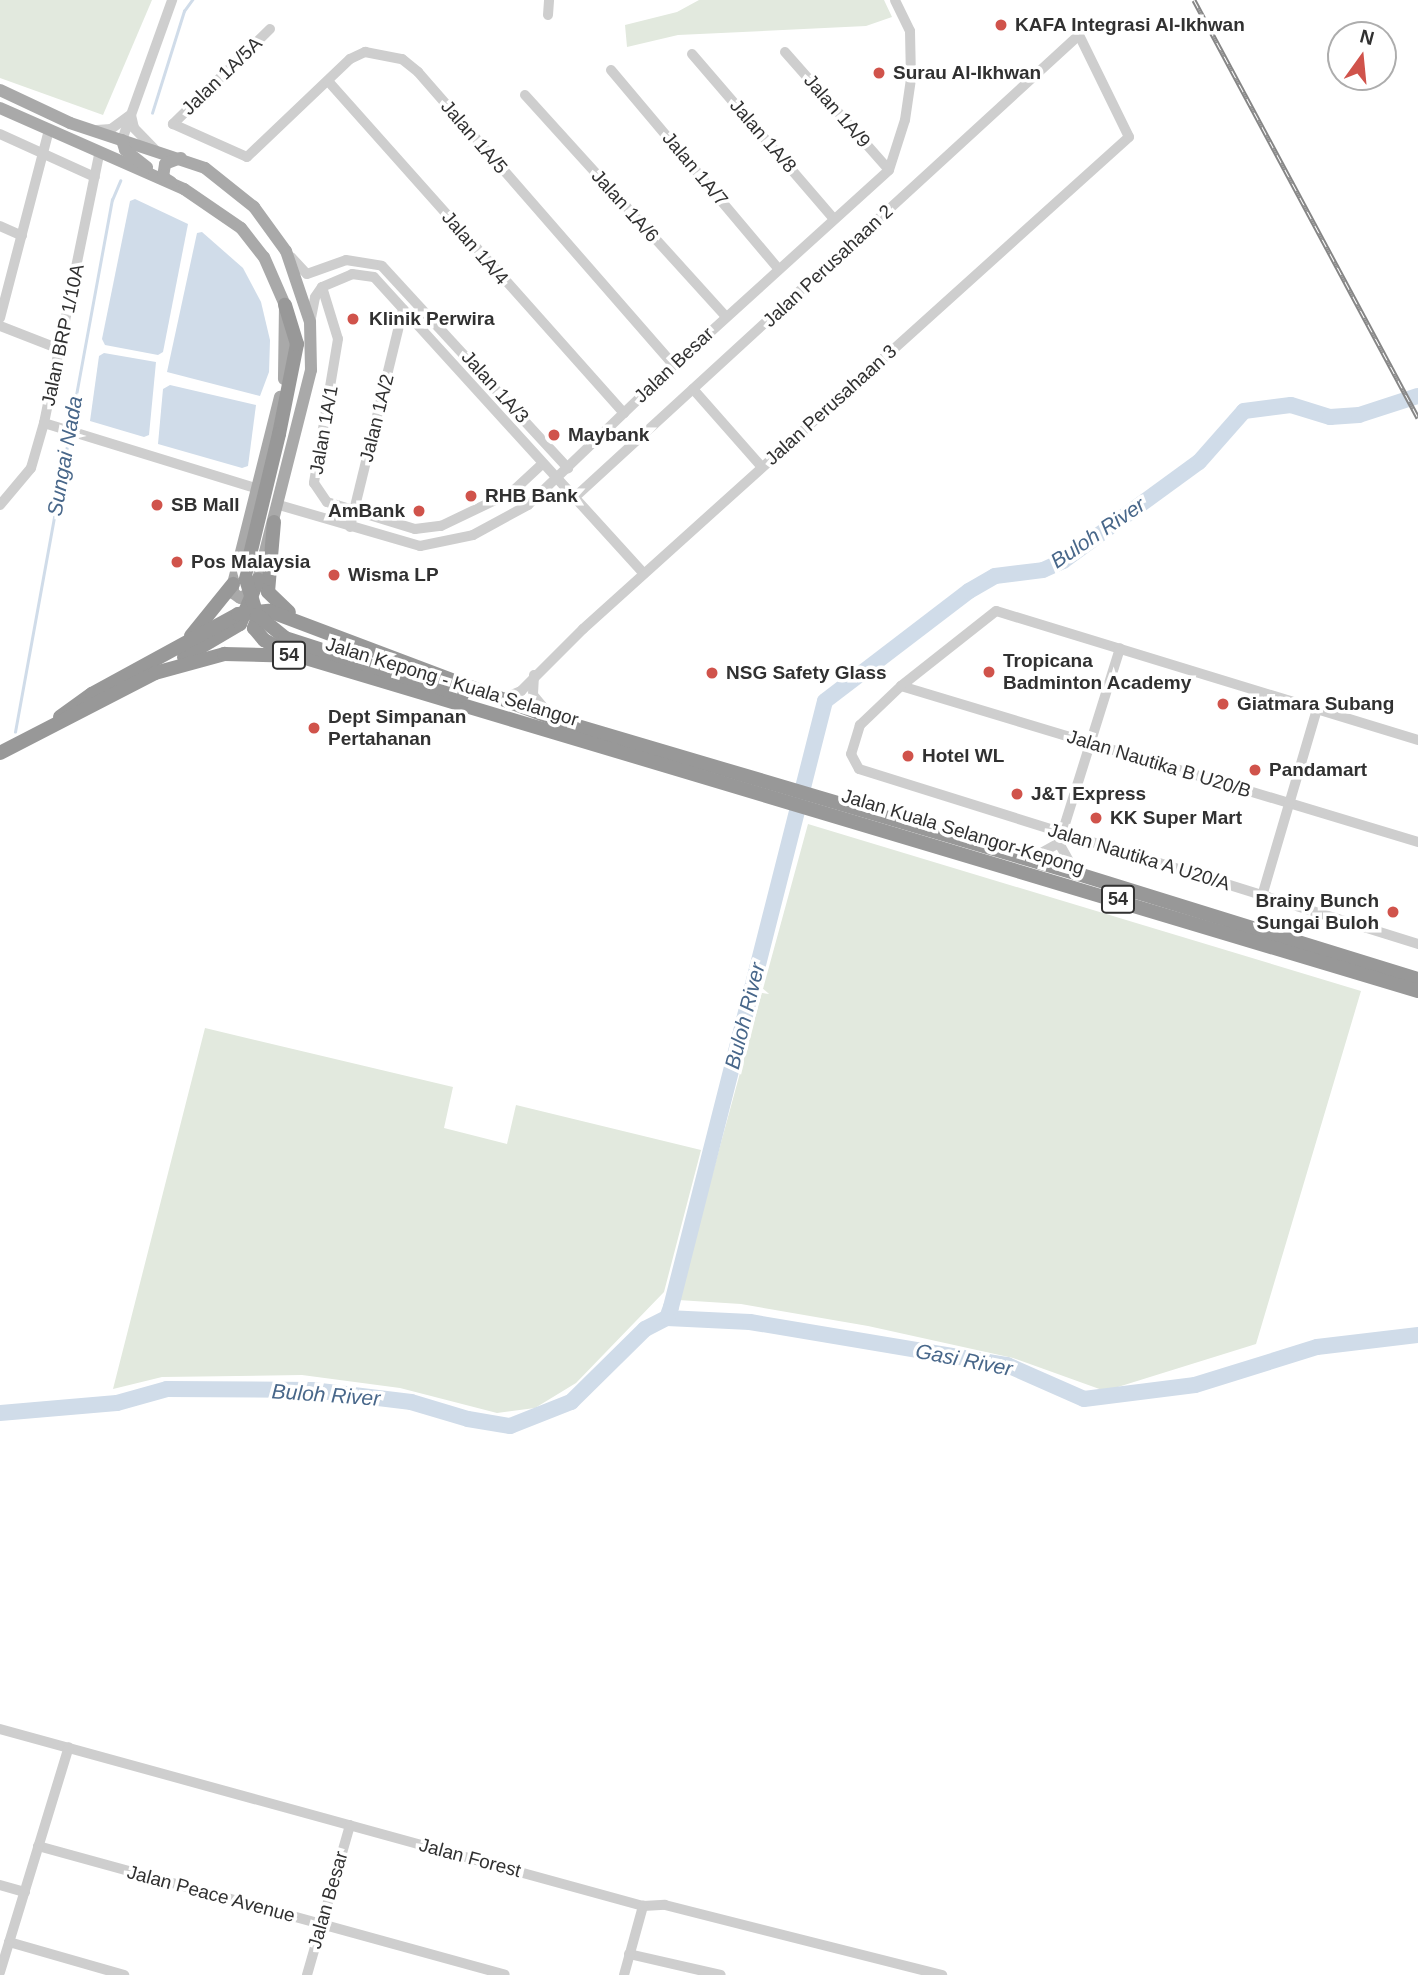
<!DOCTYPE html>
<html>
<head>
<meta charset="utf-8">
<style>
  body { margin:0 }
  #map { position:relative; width:1418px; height:1975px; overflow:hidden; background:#fff; font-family:Helvetica,sans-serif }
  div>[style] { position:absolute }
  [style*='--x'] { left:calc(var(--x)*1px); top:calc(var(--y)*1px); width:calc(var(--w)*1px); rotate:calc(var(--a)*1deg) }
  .green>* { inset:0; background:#e2e9de }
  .water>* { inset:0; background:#d0dce9 }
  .stream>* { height:2.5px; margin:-1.25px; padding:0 1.25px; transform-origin:1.25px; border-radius:1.25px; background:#d0dce9 }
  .river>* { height:16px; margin:-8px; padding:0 8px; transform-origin:8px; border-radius:8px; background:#d0dce9 }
  .minor>* { height:10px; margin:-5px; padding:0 5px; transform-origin:5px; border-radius:5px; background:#cecece }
  .major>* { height:12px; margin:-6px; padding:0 6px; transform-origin:6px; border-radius:6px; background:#a9a9a9 }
  .highway>* { height:14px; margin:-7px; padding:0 7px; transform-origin:7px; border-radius:7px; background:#989898 }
  .rail>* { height:5px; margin-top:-2.5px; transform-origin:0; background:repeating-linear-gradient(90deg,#fff 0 8px,#868686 0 16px); box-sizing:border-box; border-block:2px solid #868686 }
  .highway-bridge>* { height:14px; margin:-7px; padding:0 7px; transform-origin:7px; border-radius:7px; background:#989898 }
  .dots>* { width:19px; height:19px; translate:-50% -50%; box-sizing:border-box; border:4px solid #fff; border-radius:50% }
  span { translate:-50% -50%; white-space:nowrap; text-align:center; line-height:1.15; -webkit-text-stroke:7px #fff; paint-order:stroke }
  .shield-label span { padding:2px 5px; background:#fff; border:2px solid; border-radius:5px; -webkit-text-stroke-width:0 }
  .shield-label { font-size:18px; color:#313131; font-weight:700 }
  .poi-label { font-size:19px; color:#313131; font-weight:700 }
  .left { translate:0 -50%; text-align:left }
  .right { translate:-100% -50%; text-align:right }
  .street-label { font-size:19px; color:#313131 }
  .water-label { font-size:21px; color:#48678a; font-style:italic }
  .north { position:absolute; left:1327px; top:21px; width:70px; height:70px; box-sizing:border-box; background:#fff; border:2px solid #adadad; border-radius:50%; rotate:15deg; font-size:19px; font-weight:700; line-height:28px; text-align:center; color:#313131 }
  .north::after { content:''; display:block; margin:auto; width:24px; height:32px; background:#d0534b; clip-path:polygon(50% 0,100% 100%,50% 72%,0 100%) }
</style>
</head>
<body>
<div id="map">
  <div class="green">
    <i style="clip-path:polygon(0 0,152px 0,103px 115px,0 78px)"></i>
    <i style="clip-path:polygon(699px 0,884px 0,892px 17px,866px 26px,678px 35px,627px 47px,625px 25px,677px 12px)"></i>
    <i style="clip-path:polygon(808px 824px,1361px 991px,1256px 1344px,1105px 1391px,1013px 1358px,868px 1326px,741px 1304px,678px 1300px)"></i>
    <i style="clip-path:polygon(205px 1028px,453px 1087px,444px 1128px,507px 1144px,516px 1105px,701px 1150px,664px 1292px,576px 1383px,535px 1408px,497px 1413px,400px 1388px,302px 1375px,162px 1377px,113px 1389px)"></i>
  </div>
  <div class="water">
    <i style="clip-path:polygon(135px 199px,188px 224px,163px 352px,158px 355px,105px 345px,102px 339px,130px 201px)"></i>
    <i style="clip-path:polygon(202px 232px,243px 268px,261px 302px,270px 340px,269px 372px,260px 396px,167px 372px,197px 233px)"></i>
    <i style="clip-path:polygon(104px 353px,156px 362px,149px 435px,144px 437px,90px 421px,99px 356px)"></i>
    <i style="clip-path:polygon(170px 385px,256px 405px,248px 466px,242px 468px,158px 444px,163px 389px)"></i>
  </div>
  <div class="stream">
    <i style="--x:152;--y:113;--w:107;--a:-72.6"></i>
    <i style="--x:184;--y:11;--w:14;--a:-54"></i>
    <i style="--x:70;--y:428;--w:232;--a:-79.6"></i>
    <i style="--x:112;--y:200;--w:21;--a:-67"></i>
    <i style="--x:15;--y:732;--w:302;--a:-79.7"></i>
  </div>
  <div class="river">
    <i style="--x:667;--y:1318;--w:83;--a:2.8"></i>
    <i style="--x:750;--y:1322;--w:261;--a:9.5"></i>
    <i style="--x:1007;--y:1365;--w:84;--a:23.8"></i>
    <i style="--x:1084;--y:1399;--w:112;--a:-7.2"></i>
    <i style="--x:1195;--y:1385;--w:128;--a:-17.3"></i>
    <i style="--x:1317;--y:1347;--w:102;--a:-6.8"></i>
    <i style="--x:0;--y:1413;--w:117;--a:-4.9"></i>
    <i style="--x:117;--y:1403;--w:52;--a:-15.6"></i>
    <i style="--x:167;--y:1389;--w:145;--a:0.4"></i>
    <i style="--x:312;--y:1390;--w:100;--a:6.9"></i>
    <i style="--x:411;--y:1402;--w:59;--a:16.6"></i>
    <i style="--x:468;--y:1419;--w:43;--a:9.5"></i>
    <i style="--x:510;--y:1426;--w:66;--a:-21.5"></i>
    <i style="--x:571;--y:1402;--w:104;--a:-44.6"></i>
    <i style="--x:645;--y:1329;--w:25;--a:-27"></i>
    <i style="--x:667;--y:1318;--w:12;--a:-70"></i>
    <i style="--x:671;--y:1307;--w:625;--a:-75.74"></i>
    <i style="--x:825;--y:701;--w:181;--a:-37.4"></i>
    <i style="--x:969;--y:591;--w:30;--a:-30"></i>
    <i style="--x:995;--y:576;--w:48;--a:-7.1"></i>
    <i style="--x:1043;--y:570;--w:22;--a:-24"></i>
    <i style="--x:1063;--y:561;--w:168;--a:-36.1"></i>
    <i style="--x:1199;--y:462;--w:68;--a:-48.6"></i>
    <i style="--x:1244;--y:411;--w:47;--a:-7.3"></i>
    <i style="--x:1291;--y:405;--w:41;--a:17.1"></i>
    <i style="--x:1330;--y:417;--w:29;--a:-4"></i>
    <i style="--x:1359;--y:415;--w:62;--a:-17.9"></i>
  </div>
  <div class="minor">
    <i style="--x:548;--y:15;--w:15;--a:-86"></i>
    <i style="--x:270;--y:29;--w:136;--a:135.6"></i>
    <i style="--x:173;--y:124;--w:81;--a:24"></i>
    <i style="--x:247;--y:157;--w:142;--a:-43.6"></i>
    <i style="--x:350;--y:59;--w:17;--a:-25"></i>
    <i style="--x:365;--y:52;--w:38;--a:11"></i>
    <i style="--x:402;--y:59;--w:21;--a:39"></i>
    <i style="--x:418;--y:72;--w:389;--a:48.9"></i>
    <i style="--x:785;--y:52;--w:157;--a:48.6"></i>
    <i style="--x:692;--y:54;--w:216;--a:49.3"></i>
    <i style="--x:611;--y:70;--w:259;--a:49.9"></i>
    <i style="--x:328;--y:81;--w:445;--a:48.3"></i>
    <i style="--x:525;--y:95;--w:299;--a:47.8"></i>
    <i style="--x:131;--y:115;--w:13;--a:77"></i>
    <i style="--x:134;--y:128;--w:30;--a:46"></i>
    <i style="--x:97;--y:130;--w:14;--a:-4"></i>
    <i style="--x:111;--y:129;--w:24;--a:-36"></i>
    <i style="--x:0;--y:134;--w:104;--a:24.4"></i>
    <i style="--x:122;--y:140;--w:149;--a:-70.3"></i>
    <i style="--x:0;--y:226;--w:24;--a:24"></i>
    <i style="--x:291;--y:257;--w:23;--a:47"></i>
    <i style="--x:307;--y:274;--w:41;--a:-19.7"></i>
    <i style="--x:346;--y:260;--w:36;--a:9"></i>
    <i style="--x:382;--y:266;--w:275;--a:47.4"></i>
    <i style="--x:322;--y:287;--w:54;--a:72.9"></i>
    <i style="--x:338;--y:339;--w:146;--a:99.5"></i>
    <i style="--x:314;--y:483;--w:23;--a:56"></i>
    <i style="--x:327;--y:502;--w:92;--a:17.1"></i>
    <i style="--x:415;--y:529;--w:26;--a:-7"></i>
    <i style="--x:441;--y:526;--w:79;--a:-25.6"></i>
    <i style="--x:512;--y:492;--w:41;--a:-43"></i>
    <i style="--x:0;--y:318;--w:194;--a:-75.4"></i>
    <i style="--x:311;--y:318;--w:21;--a:-79"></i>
    <i style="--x:315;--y:297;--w:12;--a:-55"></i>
    <i style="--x:322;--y:287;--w:33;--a:-23"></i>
    <i style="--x:352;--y:274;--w:22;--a:8"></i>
    <i style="--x:374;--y:277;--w:401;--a:47.7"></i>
    <i style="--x:0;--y:326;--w:66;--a:21.2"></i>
    <i style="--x:693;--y:389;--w:103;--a:48.6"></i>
    <i style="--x:44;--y:423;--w:224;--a:17.1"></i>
    <i style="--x:0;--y:505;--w:48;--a:-50"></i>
    <i style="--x:31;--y:468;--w:47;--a:-73.9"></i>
    <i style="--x:44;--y:423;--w:275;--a:-78.4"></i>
    <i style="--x:279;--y:505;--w:147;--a:16.2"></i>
    <i style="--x:420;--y:546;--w:54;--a:-11.7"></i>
    <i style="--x:473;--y:535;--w:63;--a:-28.6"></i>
    <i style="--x:528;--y:505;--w:202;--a:-43.8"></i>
    <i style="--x:674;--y:365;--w:290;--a:-42.2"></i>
    <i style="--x:889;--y:170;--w:52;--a:-72.3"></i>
    <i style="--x:905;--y:120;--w:41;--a:-81.7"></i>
    <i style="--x:911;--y:79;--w:48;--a:-91.2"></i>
    <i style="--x:910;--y:31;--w:34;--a:-116"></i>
    <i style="--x:350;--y:527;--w:224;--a:-76.3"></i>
    <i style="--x:534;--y:675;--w:20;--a:93"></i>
    <i style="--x:533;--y:695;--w:23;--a:50"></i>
    <i style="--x:901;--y:686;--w:540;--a:16.79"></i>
    <i style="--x:502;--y:699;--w:21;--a:-23"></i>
    <i style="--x:521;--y:691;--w:88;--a:-45"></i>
    <i style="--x:583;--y:629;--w:735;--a:-42.02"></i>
    <i style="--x:1129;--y:137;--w:114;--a:-116.1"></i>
    <i style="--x:1079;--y:35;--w:682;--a:137.49"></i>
    <i style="--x:1418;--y:740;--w:441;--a:-163"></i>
    <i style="--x:996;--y:611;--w:121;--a:141.7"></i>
    <i style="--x:901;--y:686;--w:57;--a:136.4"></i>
    <i style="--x:860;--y:725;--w:30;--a:107"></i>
    <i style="--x:851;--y:754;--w:17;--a:62"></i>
    <i style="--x:859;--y:769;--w:586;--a:17.38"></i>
    <i style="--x:1030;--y:859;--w:33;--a:-29"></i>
    <i style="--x:1075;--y:872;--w:33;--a:-119"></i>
    <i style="--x:1059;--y:843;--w:204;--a:-72.6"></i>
    <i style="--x:1262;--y:896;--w:195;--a:-73.6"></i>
    <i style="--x:0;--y:1729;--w:667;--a:15.39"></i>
    <i style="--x:643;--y:1906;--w:22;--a:-3"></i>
    <i style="--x:665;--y:1905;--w:286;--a:14.2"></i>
    <i style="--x:38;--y:1846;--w:484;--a:15.4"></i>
    <i style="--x:0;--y:1885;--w:26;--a:16"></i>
    <i style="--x:9;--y:1942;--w:120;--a:16"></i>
    <i style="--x:629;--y:1954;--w:94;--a:12.9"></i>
    <i style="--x:0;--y:1972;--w:235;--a:-73"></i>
    <i style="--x:307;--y:1975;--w:156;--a:-74"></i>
    <i style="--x:624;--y:1975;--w:72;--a:-74.6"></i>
  </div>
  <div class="major">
    <i style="--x:0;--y:90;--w:77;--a:25.2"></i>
    <i style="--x:70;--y:123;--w:142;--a:18.4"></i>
    <i style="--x:205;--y:168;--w:63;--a:38.5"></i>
    <i style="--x:254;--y:207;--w:54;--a:54"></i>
    <i style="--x:286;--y:251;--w:75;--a:71.3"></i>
    <i style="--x:310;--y:322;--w:48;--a:88.8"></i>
    <i style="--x:311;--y:370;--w:217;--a:104.2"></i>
    <i style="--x:258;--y:580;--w:13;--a:117"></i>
    <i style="--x:252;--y:592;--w:13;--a:153"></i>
    <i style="--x:240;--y:598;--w:9;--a:-144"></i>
    <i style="--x:233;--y:593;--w:9;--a:-90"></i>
    <i style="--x:233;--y:584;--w:193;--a:-75.9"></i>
    <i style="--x:0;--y:108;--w:201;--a:23.8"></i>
    <i style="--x:184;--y:189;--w:69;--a:34.4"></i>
    <i style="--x:241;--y:228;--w:37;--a:52"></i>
    <i style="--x:264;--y:257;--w:52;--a:66.4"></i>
    <i style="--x:285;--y:305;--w:74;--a:90.8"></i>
    <i style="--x:122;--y:140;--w:10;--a:73"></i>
    <i style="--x:125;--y:150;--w:28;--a:38"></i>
    <i style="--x:171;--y:182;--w:9;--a:-148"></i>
    <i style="--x:163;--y:177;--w:13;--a:-81"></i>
    <i style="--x:165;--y:164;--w:17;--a:-21"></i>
  </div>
  <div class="highway">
    <i style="--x:279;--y:434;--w:92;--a:-78.7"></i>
    <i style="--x:297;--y:344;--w:41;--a:-107.1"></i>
    <i style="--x:274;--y:522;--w:70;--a:94.9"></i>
    <i style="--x:268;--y:592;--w:29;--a:44"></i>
    <i style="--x:269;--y:611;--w:13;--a:151"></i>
    <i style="--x:258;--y:617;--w:12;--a:110"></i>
    <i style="--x:254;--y:628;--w:16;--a:50"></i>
    <i style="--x:264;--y:640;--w:24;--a:28"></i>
    <i style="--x:191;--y:636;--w:67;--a:-51.1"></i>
    <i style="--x:184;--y:657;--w:65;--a:-30.5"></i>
    <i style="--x:240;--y:624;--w:48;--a:-67.8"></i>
    <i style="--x:60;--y:717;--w:39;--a:-36"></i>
    <i style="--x:92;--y:694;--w:166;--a:-28.7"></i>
    <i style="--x:238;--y:614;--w:31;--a:-6"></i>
    <i style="--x:269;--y:611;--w:308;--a:20.7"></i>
    <i style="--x:557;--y:720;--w:540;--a:16.46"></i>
    <i style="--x:1075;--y:873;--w:359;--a:17.2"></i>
    <i style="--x:0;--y:753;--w:174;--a:-27.3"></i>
    <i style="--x:155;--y:673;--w:72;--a:-15.4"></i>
    <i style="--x:224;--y:654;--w:75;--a:1.5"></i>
    <i style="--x:299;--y:656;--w:1168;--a:16.67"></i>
  </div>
  <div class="rail">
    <i style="--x:1194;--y:0;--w:474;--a:61.8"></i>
  </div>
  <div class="highway-bridge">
    <i style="--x:279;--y:434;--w:146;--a:103.5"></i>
    <i style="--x:245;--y:576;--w:41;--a:72.9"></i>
    <i style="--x:257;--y:615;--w:36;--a:39"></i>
    <i style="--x:285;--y:638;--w:186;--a:17.9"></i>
  </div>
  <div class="dots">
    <i style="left:1001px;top:25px;background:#d0534b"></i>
    <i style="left:879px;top:73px;background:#d0534b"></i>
    <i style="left:353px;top:319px;background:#d0534b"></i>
    <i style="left:554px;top:435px;background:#d0534b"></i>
    <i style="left:471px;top:496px;background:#d0534b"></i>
    <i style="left:157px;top:505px;background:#d0534b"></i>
    <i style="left:419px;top:511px;background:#d0534b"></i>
    <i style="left:177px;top:562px;background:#d0534b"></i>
    <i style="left:334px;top:575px;background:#d0534b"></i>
    <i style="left:989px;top:672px;background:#d0534b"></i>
    <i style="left:712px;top:673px;background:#d0534b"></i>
    <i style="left:1223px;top:704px;background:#d0534b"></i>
    <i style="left:314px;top:728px;background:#d0534b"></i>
    <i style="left:908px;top:756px;background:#d0534b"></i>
    <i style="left:1255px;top:770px;background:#d0534b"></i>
    <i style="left:1017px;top:794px;background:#d0534b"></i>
    <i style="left:1096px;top:818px;background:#d0534b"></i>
    <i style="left:1393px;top:912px;background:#d0534b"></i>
  </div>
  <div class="shield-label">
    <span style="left:289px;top:655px">54</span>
    <span style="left:1118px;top:899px">54</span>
  </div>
  <div class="poi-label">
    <span class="left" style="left:1015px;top:25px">KAFA Integrasi Al-Ikhwan</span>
    <span class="left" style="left:893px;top:73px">Surau Al-Ikhwan</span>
    <span class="left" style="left:369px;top:319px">Klinik Perwira</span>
    <span class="left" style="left:568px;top:435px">Maybank</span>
    <span class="left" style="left:485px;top:496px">RHB Bank</span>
    <span class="left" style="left:171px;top:505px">SB Mall</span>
    <span class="right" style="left:405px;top:511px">AmBank</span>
    <span class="left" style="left:191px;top:562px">Pos Malaysia</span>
    <span class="left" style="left:348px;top:575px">Wisma LP</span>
    <span class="left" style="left:1003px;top:672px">Tropicana<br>Badminton Academy</span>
    <span class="left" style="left:726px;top:673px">NSG Safety Glass</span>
    <span class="left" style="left:1237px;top:704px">Giatmara Subang</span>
    <span class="left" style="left:328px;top:728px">Dept Simpanan<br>Pertahanan</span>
    <span class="left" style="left:922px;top:756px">Hotel WL</span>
    <span class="left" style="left:1269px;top:770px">Pandamart</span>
    <span class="left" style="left:1031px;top:794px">J&amp;T Express</span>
    <span class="left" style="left:1110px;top:818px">KK Super Mart</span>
    <span class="right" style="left:1379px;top:912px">Brainy Bunch<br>Sungai Buloh</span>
  </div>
  <div class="street-label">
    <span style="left:222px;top:76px;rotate:-44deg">Jalan 1A/5A</span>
    <span style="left:837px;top:111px;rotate:49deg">Jalan 1A/9</span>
    <span style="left:763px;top:136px;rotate:49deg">Jalan 1A/8</span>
    <span style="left:474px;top:137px;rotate:49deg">Jalan 1A/5</span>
    <span style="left:695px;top:169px;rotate:50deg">Jalan 1A/7</span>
    <span style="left:625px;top:206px;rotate:48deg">Jalan 1A/6</span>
    <span style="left:475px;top:248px;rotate:49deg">Jalan 1A/4</span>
    <span style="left:828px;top:266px;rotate:-43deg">Jalan Perusahaan 2</span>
    <span style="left:63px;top:335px;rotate:-78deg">Jalan BRP 1/10A</span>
    <span style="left:674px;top:365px;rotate:-43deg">Jalan Besar</span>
    <span style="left:495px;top:387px;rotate:48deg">Jalan 1A/3</span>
    <span style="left:831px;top:405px;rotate:-42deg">Jalan Perusahaan 3</span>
    <span style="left:377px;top:418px;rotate:-76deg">Jalan 1A/2</span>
    <span style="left:324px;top:430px;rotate:-80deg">Jalan 1A/1</span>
    <span style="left:452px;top:682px;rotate:17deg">Jalan Kepong - Kuala Selangor</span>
    <span style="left:1159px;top:764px;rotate:17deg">Jalan Nautika B U20/B</span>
    <span style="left:963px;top:832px;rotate:17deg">Jalan Kuala Selangor-Kepong</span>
    <span style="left:1139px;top:857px;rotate:17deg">Jalan Nautika A U20/A</span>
    <span style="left:470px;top:1858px;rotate:15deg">Jalan Forest</span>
    <span style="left:211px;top:1894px;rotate:15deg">Jalan Peace Avenue</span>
    <span style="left:328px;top:1900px;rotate:-74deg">Jalan Besar</span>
  </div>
  <div class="water-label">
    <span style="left:65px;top:456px;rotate:-80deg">Sungai Nada</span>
    <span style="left:1098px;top:533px;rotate:-34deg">Buloh River</span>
    <span style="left:745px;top:1016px;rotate:-76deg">Buloh River</span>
    <span style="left:964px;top:1360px;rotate:11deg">Gasi River</span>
    <span style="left:326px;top:1395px;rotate:4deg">Buloh River</span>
  </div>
  <div class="north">N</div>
</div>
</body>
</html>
